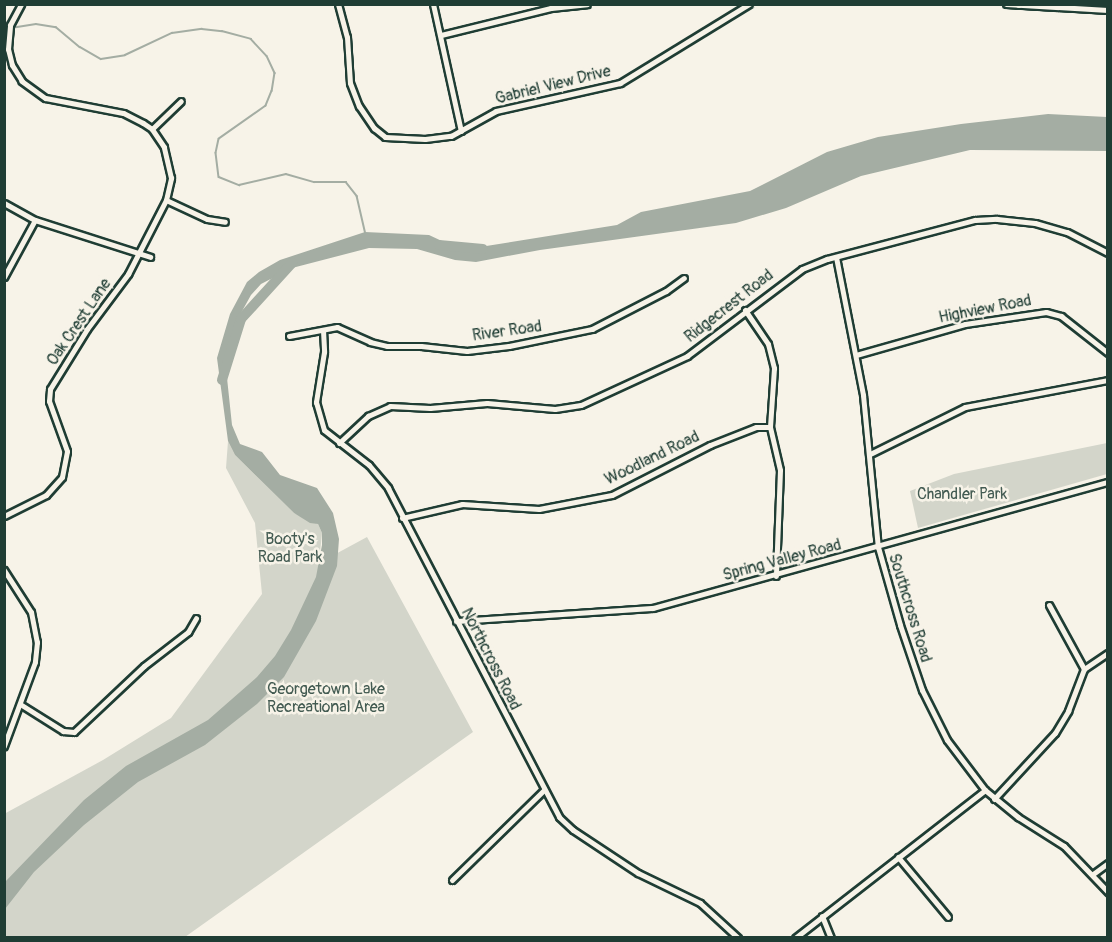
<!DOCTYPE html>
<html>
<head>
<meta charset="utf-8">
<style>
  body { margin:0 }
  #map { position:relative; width:1112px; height:942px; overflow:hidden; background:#f7f3e8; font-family:Pangolin,sans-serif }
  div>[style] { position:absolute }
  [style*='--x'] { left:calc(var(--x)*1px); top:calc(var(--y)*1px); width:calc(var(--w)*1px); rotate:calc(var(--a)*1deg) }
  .green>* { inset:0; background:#d3d5ca }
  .water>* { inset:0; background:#a4ada3 }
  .stream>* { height:1.5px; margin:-0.75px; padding:0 0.75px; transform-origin:0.75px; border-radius:0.75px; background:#a4ada3 }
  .river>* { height:10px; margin:-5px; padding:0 5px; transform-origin:5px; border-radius:5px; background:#a4ada3 }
  .roads { filter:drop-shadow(2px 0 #1f3d34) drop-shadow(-2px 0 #1f3d34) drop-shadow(0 2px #1f3d34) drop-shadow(0 -2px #1f3d34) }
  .minor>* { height:5px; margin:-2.5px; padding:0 2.5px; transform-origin:2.5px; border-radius:2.5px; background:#f7f3e8 }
  .tertiary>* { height:6px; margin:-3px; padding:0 3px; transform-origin:3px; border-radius:3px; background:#f7f3e8 }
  span { translate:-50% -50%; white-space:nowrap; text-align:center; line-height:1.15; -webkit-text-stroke:5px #f7f3e8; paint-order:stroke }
  .street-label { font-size:16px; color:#1f3d34 }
  .park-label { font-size:16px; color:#435b52 }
  .frame { position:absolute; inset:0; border:6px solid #1f3d34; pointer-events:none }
</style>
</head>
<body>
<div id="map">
  <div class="green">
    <i style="clip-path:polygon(228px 441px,235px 455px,294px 513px,318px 524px,322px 533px,319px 563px,367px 537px,473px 732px,185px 937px,5px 937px,4px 814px,103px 760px,171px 718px,262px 594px,255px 523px,226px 468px)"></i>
    <i style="clip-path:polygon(1107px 443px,1107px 474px,918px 528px,910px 491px,954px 474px)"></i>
  </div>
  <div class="water">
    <i style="clip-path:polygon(1048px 114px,1107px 117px,1107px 151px,970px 150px,861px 176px,786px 208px,736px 223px,540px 250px,476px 262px,455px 260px,417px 249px,369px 248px,292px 268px,261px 284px,251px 295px,241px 313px,225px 359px,232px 425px,240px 444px,262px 452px,280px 475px,317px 488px,333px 513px,339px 539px,337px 566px,316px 621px,284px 677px,257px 704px,205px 745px,138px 782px,84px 825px,34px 872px,5px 909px,5px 882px,84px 800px,126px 766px,208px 720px,257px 677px,275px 656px,291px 630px,316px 577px,322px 545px,322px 533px,318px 524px,310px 523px,294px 513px,235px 455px,228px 441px,217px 358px,230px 314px,247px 282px,259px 272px,280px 260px,365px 232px,429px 235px,461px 250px,617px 225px,641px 212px,750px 191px,827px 152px,878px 137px,961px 124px)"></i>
  </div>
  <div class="stream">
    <i style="--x:11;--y:28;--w:25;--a:-9"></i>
    <i style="--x:36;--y:24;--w:20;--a:9"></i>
    <i style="--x:56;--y:27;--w:31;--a:40"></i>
    <i style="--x:80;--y:47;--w:24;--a:30"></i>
    <i style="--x:101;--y:59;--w:24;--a:-9"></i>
    <i style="--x:125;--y:55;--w:52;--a:-25.1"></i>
    <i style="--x:172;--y:33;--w:30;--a:-8"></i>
    <i style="--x:202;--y:29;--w:20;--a:6"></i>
    <i style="--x:222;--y:31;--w:30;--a:15"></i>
    <i style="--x:251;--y:39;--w:23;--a:47"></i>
    <i style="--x:267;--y:56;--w:19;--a:65"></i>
    <i style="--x:275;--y:73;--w:18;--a:99"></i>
    <i style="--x:272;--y:91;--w:16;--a:112"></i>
    <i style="--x:266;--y:106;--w:57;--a:144.9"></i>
    <i style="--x:219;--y:139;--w:14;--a:102"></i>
    <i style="--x:216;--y:153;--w:24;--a:83"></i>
    <i style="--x:219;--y:177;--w:22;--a:22"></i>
    <i style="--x:239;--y:185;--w:48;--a:-13.2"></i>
    <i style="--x:286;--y:174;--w:29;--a:16"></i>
    <i style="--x:314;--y:182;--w:32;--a:0"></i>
    <i style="--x:346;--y:182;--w:18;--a:52"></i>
    <i style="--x:357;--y:196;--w:37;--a:77"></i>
  </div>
  <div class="river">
    <i style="--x:439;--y:245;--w:44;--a:5.2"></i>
    <i style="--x:222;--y:380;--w:64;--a:-72.7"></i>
    <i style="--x:241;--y:319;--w:76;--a:-47.7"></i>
  </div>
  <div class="roads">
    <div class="minor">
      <i style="--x:338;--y:4;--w:34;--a:75"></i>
      <i style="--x:347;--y:37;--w:46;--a:86.3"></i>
      <i style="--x:350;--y:83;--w:25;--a:69"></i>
      <i style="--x:359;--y:106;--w:27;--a:56"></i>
      <i style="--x:374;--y:128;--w:14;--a:39"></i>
      <i style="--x:385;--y:137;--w:40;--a:2.9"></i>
      <i style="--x:425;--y:139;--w:26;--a:-7"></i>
      <i style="--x:451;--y:136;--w:51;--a:-29.1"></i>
      <i style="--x:496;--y:111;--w:127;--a:-12.7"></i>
      <i style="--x:620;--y:83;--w:151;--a:-31.5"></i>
      <i style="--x:433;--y:4;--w:130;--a:77.6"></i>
      <i style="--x:1006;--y:4;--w:102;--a:3.4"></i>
      <i style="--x:441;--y:35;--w:113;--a:-13.8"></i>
      <i style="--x:551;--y:8;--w:36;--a:-6"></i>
      <i style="--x:152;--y:129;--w:40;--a:-44"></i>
      <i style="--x:166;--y:200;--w:45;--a:24.9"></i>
      <i style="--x:207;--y:219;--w:18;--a:9"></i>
      <i style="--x:4;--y:203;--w:35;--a:29"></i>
      <i style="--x:35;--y:220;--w:121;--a:17.8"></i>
      <i style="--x:836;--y:257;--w:141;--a:78.9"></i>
      <i style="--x:863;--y:395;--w:153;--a:84.4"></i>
      <i style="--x:878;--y:547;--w:81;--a:74.2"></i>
      <i style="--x:900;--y:625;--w:69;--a:71.3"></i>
      <i style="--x:922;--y:690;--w:56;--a:63.4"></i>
      <i style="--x:947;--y:740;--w:63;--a:52.8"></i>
      <i style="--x:985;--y:790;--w:43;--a:39.3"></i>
      <i style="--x:1018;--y:817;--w:54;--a:32.2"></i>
      <i style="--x:1064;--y:846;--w:64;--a:46.3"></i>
      <i style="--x:4;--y:277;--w:65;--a:-61.5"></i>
      <i style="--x:745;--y:310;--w:41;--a:55.9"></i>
      <i style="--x:768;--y:344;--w:25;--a:76"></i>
      <i style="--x:774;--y:368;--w:59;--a:93.9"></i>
      <i style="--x:770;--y:427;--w:44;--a:76.9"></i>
      <i style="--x:780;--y:470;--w:106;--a:92.2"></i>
      <i style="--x:323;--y:330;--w:22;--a:87"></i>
      <i style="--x:324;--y:352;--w:51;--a:99.1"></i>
      <i style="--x:316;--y:402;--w:29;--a:74"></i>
      <i style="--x:324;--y:430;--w:57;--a:37.9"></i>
      <i style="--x:369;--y:465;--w:30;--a:50"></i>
      <i style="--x:388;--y:488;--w:371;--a:62.5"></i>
      <i style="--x:559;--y:817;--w:19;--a:43"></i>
      <i style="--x:573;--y:830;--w:78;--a:33.5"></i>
      <i style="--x:638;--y:873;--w:69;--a:25.8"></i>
      <i style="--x:700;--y:903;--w:52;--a:42.6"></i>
      <i style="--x:289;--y:336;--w:49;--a:-10.6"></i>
      <i style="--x:337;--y:327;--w:36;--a:24"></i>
      <i style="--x:370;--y:342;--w:17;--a:13"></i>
      <i style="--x:387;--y:346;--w:34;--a:0"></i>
      <i style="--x:421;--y:346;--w:46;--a:6.2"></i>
      <i style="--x:467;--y:351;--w:42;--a:-6.8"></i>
      <i style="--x:509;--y:346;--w:85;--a:-11.6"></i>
      <i style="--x:592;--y:329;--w:83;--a:-27.2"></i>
      <i style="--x:666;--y:291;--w:22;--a:-36"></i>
      <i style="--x:856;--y:355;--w:113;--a:-15.9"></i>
      <i style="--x:965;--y:324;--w:82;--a:-8.4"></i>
      <i style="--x:1046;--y:312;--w:16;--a:15"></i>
      <i style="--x:1061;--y:316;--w:60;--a:38.2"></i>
      <i style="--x:339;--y:443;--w:40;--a:-43"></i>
      <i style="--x:368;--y:416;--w:24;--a:-24"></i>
      <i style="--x:390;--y:406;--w:40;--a:2.9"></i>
      <i style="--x:430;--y:408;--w:57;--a:-5"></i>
      <i style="--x:487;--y:403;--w:68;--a:5"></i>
      <i style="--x:555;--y:409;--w:26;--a:-9"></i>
      <i style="--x:581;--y:405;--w:117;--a:-24.8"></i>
      <i style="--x:687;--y:356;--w:144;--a:-37.1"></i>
      <i style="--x:802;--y:269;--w:27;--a:-22"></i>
      <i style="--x:827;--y:259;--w:153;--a:-14.8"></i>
      <i style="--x:975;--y:220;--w:22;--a:-3"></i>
      <i style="--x:997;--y:219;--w:38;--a:6"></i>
      <i style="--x:1035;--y:223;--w:33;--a:16"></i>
      <i style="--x:1067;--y:232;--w:46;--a:27.1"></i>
      <i style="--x:870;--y:454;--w:106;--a:-26.3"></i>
      <i style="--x:965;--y:407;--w:146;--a:-10.7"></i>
      <i style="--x:4;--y:516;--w:47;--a:-26.6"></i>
      <i style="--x:46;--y:495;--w:24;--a:-48"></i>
      <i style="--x:62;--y:477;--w:26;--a:-79"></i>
      <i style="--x:67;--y:451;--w:53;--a:-109.8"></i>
      <i style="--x:49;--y:401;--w:12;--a:-85"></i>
      <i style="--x:50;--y:389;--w:70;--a:-58.3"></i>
      <i style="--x:87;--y:329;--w:69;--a:-53.3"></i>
      <i style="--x:128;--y:274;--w:83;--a:-62.8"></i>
      <i style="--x:166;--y:200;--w:23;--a:-77"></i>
      <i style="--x:171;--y:178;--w:32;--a:-103"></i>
      <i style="--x:164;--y:147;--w:22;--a:-124"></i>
      <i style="--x:152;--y:129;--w:11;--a:-146"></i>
      <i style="--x:143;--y:123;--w:22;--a:-153"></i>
      <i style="--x:123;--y:113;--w:79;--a:-169.1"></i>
      <i style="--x:45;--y:98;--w:29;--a:-144"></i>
      <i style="--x:22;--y:81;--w:19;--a:-122"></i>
      <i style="--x:12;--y:65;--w:16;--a:-104"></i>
      <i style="--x:8;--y:49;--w:24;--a:-85"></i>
      <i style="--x:10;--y:25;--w:24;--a:-62"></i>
      <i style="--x:402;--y:518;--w:62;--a:-13.1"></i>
      <i style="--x:462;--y:504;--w:77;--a:3.7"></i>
      <i style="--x:539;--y:509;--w:74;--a:-10.9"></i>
      <i style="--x:612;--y:495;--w:110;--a:-27"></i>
      <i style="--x:710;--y:445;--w:49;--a:-21.4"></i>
      <i style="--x:756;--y:427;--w:14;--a:0"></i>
      <i style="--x:4;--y:570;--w:50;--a:57.3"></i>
      <i style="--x:31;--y:612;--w:31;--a:79"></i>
      <i style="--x:37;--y:642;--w:20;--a:96"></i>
      <i style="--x:35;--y:662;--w:90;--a:110.3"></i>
      <i style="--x:1049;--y:605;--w:73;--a:61.3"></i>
      <i style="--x:456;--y:621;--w:197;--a:-3.8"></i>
      <i style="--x:653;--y:608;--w:472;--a:-15.5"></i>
      <i style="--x:20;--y:704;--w:51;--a:32.1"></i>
      <i style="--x:63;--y:731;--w:11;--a:5"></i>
      <i style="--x:74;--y:732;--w:96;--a:-43.3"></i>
      <i style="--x:144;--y:666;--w:56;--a:-37.7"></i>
      <i style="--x:188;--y:632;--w:16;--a:-60"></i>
      <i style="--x:994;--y:799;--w:90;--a:-47.3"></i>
      <i style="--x:1055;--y:733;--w:26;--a:-59"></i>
      <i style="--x:1068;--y:711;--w:45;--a:-69.1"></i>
      <i style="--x:1084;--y:669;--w:29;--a:-34"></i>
      <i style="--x:898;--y:857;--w:78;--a:50.2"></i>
      <i style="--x:1093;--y:874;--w:19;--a:-36"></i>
      <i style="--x:452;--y:880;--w:129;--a:-44.4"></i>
      <i style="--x:822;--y:916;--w:24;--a:68"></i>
      <i style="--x:795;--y:938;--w:241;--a:-37.9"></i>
    </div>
    <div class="tertiary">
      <i style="--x:1019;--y:5;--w:1;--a:-90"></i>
    </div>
  </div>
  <div class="street-label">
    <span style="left:553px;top:85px;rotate:-14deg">Gabriel View Drive</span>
    <span style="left:729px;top:306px;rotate:-38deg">Ridgecrest Road</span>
    <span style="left:985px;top:309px;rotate:-11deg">Highview Road</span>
    <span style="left:79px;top:322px;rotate:-56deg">Oak Crest Lane</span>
    <span style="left:507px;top:331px;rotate:-8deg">River Road</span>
    <span style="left:652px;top:458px;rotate:-26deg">Woodland Road</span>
    <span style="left:782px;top:560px;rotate:-15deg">Spring Valley Road</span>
    <span style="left:910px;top:608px;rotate:73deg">Southcross Road</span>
    <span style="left:491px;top:659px;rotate:63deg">Northcross Road</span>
  </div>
  <div class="park-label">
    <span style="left:962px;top:494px">Chandler Park</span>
    <span style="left:290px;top:548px">Booty's<br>Road Park</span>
    <span style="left:326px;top:698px">Georgetown Lake<br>Recreational Area</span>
  </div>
  <div class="frame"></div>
</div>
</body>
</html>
